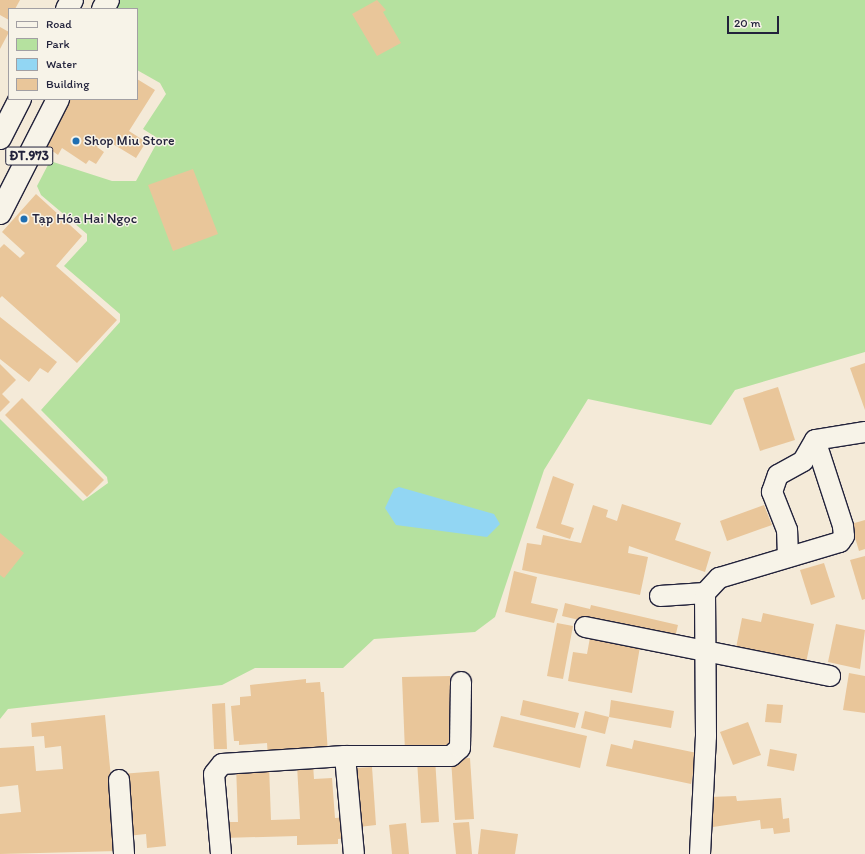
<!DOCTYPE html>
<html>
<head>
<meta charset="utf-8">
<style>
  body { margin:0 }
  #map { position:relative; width:865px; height:854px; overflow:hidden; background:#f4ead8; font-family:Itim,sans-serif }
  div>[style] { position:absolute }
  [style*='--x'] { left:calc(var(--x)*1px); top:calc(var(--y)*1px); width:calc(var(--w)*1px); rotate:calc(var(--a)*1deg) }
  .green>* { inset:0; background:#b5e19f }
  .water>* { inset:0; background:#92d6f3 }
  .building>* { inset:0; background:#e9c69a }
  .roads { filter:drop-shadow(1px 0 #22223b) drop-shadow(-1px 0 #22223b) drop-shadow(0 1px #22223b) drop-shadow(0 -1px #22223b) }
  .minor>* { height:20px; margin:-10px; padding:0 10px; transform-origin:10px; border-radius:10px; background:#f7f3e8 }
  .major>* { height:22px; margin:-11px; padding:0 11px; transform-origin:11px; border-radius:11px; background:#f7f3e8 }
  .dots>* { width:11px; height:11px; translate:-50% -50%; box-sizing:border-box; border:2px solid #f7f3e8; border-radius:50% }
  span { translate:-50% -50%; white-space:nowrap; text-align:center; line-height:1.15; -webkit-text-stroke:3px #f7f3e8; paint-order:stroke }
  .shield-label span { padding:1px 3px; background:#f7f3e8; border:1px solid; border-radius:3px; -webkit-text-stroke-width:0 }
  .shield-label { font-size:13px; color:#22223b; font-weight:700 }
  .poi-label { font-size:14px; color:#22223b }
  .left { translate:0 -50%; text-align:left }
  .legend { position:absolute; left:8px; top:8px; width:130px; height:92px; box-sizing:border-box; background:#f7f3e8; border:1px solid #a29fa3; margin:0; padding:5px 7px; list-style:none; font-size:12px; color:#22223b }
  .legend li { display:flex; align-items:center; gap:8px; height:20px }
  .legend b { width:20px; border:1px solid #a29fa3 }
  .scale { position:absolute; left:727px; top:16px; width:52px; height:18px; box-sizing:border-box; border:2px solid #22223b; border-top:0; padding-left:5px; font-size:12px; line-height:14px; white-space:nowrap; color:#22223b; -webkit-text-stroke:3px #f7f3e8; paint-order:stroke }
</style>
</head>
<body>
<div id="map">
  <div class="green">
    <i style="clip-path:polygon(119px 0,865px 0,865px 352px,735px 390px,711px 425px,588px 399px,544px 470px,495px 617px,475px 632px,374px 639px,343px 668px,255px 668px,222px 685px,8px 709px,0 719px,0 419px,83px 501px,108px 483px,107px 477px,41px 410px,120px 322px,120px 314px,64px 266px,87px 241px,87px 234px,41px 195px,37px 186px,50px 161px,112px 181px,136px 181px,159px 139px,143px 129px,166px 94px,160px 83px,137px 70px,137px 9px,115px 9px)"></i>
  </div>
  <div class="water">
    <i style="clip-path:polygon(399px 487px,494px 514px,500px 524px,487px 537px,396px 525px,385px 508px,394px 489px)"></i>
  </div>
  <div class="building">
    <i style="clip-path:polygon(0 0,20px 0,15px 9px,9px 9px,9px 20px,0 15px)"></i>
    <i style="clip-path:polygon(377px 0,386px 10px,383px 12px,401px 43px,377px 56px,352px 14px)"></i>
    <i style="clip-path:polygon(0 27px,9px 32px,0 49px)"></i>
    <i style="clip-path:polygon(137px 79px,155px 90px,129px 131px,146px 142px,136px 158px,103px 138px,97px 147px,104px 152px,96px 164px,89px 160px,86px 164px,62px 148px,58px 155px,47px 147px,50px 141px,46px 139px,66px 99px,137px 99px)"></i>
    <i style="clip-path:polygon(193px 169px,218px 234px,173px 251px,148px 185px)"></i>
    <i style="clip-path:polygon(36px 194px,82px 236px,56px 266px,117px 320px,77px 363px,2px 296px,0 298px,0 248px,4px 244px,20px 258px,25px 253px,2px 232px)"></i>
    <i style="clip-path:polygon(0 317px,57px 362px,48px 373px,40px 368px,29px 382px,0 359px)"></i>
    <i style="clip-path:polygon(865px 363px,865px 410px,850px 368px)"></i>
    <i style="clip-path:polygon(0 364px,16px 380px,2px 394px,10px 402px,0 412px)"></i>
    <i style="clip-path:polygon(778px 387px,795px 440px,760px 451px,743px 398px)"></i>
    <i style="clip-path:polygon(22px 398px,104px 480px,87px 497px,5px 415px)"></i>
    <i style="clip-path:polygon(553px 476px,574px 484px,561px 524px,574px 528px,570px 539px,536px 528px)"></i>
    <i style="clip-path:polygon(622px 504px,681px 523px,675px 540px,711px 552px,705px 572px,629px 546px,628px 553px,648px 557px,640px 595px,522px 570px,527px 543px,541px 545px,543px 535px,581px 543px,593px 505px,608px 510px,606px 517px,617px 521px)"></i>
    <i style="clip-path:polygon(764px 505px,772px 525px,727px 541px,720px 521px)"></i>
    <i style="clip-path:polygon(865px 520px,865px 549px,859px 551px,851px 524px)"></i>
    <i style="clip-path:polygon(0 533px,24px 553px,4px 578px,0 575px)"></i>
    <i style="clip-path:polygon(865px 556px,865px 599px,862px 600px,850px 560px)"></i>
    <i style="clip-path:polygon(824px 563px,835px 597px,811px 605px,800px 570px)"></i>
    <i style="clip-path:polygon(514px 571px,537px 577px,531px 603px,558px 609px,554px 623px,505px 612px)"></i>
    <i style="clip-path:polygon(565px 603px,590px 609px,591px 605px,678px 625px,674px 642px,562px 616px)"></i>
    <i style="clip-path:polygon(763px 613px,814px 624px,806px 663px,736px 648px,742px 618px,761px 622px)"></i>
    <i style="clip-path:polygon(557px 623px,573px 626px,563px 679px,547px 676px)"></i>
    <i style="clip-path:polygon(836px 624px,865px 630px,860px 669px,828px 662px)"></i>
    <i style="clip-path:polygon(591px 632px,641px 641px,632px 693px,568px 681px,573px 652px,587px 654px)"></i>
    <i style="clip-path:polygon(849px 673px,865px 676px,865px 713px,843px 710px)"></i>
    <i style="clip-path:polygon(450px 676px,456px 750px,405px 752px,402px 677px)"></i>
    <i style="clip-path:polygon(306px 679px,306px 683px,320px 682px,321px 692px,324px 692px,328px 754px,268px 758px,267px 743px,239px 745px,239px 741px,234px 741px,231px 706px,240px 705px,240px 697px,251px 696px,250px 685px)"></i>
    <i style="clip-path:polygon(523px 700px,579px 713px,575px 728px,520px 715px)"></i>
    <i style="clip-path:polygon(611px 700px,674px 711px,671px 728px,609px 717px)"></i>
    <i style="clip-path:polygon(225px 703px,227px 749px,214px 749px,212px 704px)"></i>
    <i style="clip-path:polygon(767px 704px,783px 705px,781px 723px,765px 722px)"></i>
    <i style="clip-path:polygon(585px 711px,609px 717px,605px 734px,581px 728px)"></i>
    <i style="clip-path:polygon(105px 715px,118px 851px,0 854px,0 814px,21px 812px,18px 785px,0 787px,0 748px,34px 746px,36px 771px,63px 769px,61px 746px,45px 748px,44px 736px,32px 737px,31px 723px)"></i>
    <i style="clip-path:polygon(501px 716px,587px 736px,580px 768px,493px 747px)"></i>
    <i style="clip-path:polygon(748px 722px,761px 755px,733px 765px,720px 732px)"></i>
    <i style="clip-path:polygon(634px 740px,697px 753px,691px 784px,606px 766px,611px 744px,632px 749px)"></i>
    <i style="clip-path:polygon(770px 749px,797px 754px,794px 771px,767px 766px)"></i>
    <i style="clip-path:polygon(435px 758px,439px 822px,421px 823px,417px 760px)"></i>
    <i style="clip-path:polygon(470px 758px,474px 819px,455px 820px,451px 759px)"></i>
    <i style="clip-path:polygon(313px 764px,314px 779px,332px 778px,335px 818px,348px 817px,349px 838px,338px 839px,338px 844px,297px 845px,297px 836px,223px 838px,222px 822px,238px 822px,236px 765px,269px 765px,271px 820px,300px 819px,297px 765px)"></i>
    <i style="clip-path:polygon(372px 767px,376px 825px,359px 827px,355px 768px)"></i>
    <i style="clip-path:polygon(159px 771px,166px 846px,147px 848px,146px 834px,127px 836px,121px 774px)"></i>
    <i style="clip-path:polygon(736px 796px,737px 801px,781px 798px,783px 819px,789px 818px,790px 832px,774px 834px,773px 828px,761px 829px,760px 820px,713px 827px,710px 797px)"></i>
    <i style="clip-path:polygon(469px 822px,472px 854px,456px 854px,453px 823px)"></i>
    <i style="clip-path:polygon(406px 823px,409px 854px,392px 854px,389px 825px)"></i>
    <i style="clip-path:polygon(481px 829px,518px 834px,515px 854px,478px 854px)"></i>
  </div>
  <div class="roads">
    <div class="minor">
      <i style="--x:788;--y:557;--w:27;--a:-92"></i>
      <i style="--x:787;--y:530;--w:41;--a:-111.5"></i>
      <i style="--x:772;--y:492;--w:18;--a:-71"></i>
      <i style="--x:778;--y:475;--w:29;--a:-29"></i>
      <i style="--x:803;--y:461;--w:24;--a:-60"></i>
      <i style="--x:815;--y:440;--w:51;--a:-9.1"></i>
      <i style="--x:660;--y:596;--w:45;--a:-3.8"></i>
      <i style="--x:585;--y:627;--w:250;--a:11.3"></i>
      <i style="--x:345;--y:756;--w:98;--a:84.8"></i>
      <i style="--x:119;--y:780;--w:74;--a:86.1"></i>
      <i style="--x:221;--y:854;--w:80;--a:-95"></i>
      <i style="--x:214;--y:774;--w:13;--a:-51"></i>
      <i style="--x:222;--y:764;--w:123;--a:-3.7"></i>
      <i style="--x:345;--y:756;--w:106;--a:0"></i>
      <i style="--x:451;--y:756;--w:12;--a:-42"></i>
      <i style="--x:460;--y:748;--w:66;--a:-89.1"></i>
      <i style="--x:700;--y:854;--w:118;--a:-87.1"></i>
      <i style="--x:706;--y:736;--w:143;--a:-90.4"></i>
      <i style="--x:705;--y:593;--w:21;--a:-47"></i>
      <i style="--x:719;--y:578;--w:126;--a:-16.6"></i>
      <i style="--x:840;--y:542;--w:7;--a:-56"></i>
      <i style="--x:844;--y:536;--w:10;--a:-96"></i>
      <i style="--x:843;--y:526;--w:90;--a:-108"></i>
    </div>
    <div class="major">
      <i style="--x:67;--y:9;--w:10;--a:-61"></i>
      <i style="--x:103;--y:9;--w:10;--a:-61"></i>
      <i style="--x:0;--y:138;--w:44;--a:-62.9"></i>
      <i style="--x:0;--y:213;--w:128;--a:-63"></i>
    </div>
  </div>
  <div class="dots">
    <i style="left:76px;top:141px;background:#1f6fb2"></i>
    <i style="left:24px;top:219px;background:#1f6fb2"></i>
  </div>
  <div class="shield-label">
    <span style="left:29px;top:156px">ĐT.973</span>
  </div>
  <div class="poi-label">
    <span class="left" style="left:84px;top:141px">Shop Miu Store</span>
    <span class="left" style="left:32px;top:219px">Tạp Hóa Hai Ngọc</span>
  </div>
  <ul class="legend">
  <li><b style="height:5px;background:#f7f3e8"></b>Road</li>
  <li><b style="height:11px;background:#b5e19f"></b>Park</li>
  <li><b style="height:11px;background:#92d6f3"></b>Water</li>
  <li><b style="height:11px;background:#e9c69a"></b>Building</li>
  </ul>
  <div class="scale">20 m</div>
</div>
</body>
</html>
